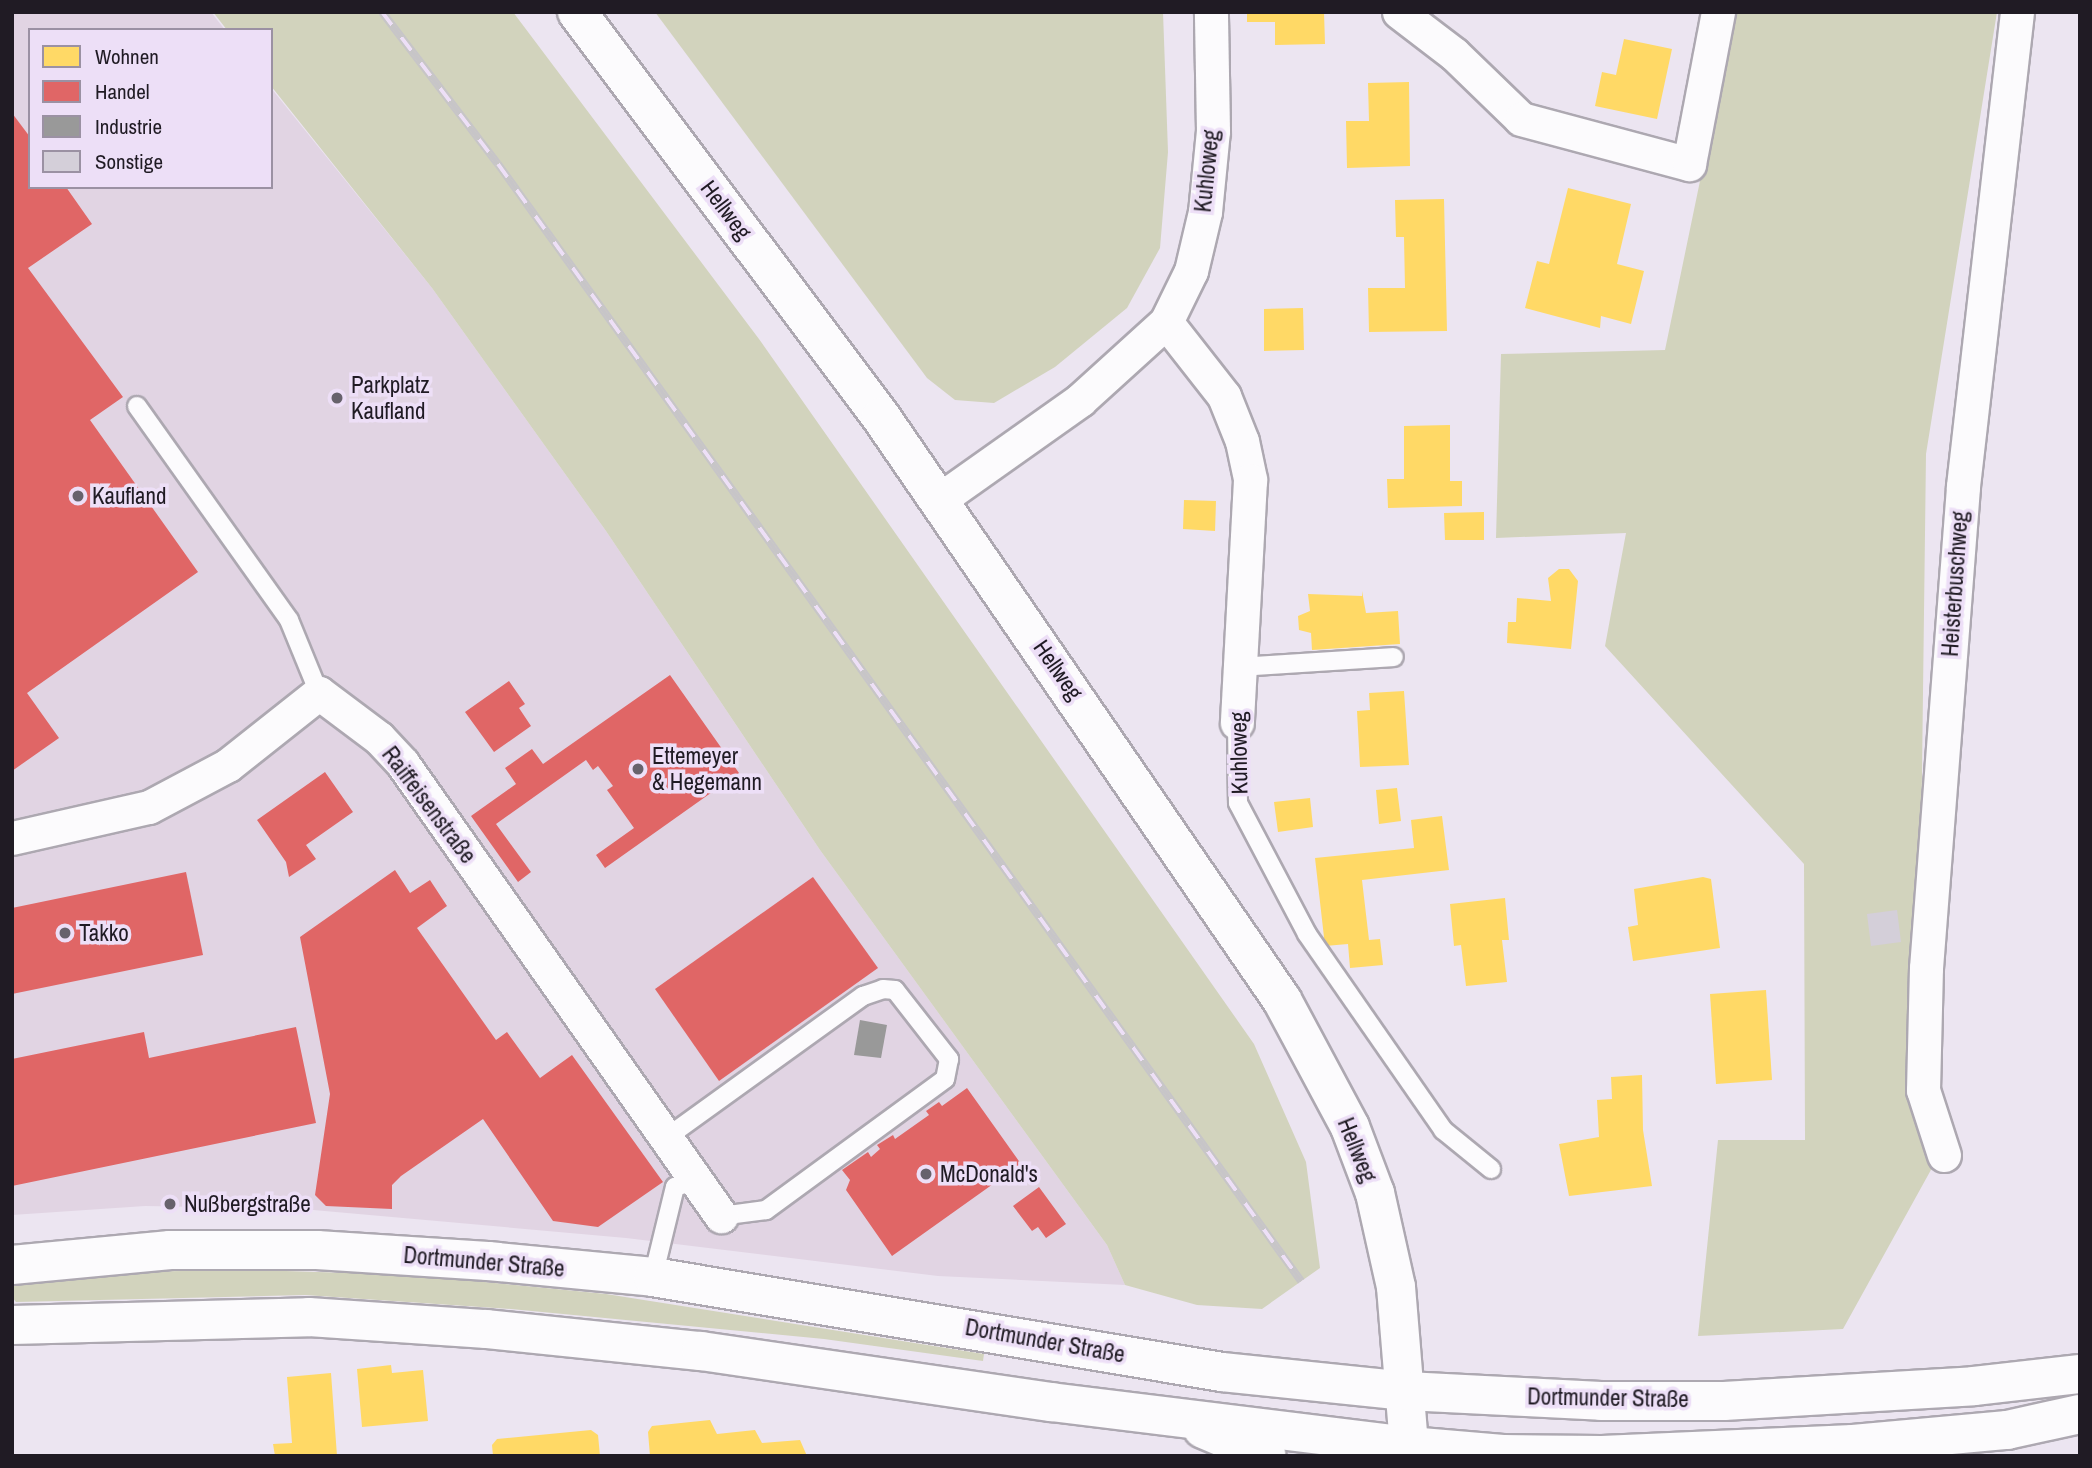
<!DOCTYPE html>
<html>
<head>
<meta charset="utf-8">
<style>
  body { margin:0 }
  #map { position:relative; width:2092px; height:1468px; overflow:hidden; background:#ece5f1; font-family:"Archivo Narrow",sans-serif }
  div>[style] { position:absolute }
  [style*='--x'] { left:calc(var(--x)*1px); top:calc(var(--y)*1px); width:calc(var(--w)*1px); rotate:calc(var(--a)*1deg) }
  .commercial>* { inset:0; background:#e1d4e3 }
  .green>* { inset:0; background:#d2d3bd }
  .homes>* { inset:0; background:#ffd966 }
  .shops>* { inset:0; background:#e06666 }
  .industry>* { inset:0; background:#999 }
  .building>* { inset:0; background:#d4cfd9 }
  .roads { filter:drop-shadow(2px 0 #ada8b1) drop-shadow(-2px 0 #ada8b1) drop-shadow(0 2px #ada8b1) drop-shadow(0 -2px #ada8b1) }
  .service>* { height:18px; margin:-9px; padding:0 9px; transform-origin:9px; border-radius:9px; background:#fcfbfd }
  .minor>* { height:33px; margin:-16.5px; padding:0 16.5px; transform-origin:16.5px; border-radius:16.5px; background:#fcfbfd }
  .tertiary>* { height:38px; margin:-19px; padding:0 19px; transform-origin:19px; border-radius:19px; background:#fcfbfd }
  .secondary>* { height:38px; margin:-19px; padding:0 19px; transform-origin:19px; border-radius:19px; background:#fcfbfd }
  .rail>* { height:8px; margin-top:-4px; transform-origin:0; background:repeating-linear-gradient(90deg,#eddff7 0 16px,#c7c5c8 0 32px); box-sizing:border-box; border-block:2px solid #c7c5c8 }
  .dots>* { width:19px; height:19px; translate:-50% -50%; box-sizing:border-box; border:4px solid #eddff7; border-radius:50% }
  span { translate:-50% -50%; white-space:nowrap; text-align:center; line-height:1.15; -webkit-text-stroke:7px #eddff7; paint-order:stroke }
  .street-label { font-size:23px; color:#201b24 }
  .poi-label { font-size:23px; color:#201b24 }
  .left { translate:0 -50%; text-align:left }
  .frame { position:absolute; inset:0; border:14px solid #201b24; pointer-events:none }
  .legend { position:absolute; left:28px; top:28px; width:245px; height:161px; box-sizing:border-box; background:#eddff7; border:2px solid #9b91a3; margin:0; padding:9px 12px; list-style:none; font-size:21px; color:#201b24 }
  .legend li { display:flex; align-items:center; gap:14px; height:35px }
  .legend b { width:35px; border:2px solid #9b91a3 }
</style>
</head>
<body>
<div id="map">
  <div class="commercial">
    <i style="clip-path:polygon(12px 12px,211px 12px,225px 30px,30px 30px,30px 187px,271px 187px,271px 88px,432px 288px,606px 531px,820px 850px,1107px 1245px,1125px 1285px,938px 1276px,626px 1238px,302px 1209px,145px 1206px,12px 1215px)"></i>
  </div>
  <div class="green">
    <i style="clip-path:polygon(213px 12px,513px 12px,759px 339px,1254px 1044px,1306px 1162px,1320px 1268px,1262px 1309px,1197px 1305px,1125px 1285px,1107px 1245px,820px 850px,606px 531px,432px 288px,271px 86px,271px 30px,227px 30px)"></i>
    <i style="clip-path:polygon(655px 12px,1163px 12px,1168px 152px,1160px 248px,1127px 308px,1055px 367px,994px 403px,955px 400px,927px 378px)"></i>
    <i style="clip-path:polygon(1735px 12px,1997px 12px,1926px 454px,1918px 1092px,1932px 1168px,1843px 1329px,1698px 1336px,1718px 1140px,1805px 1140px,1804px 864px,1605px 646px,1626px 533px,1496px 538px,1501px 354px,1665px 350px)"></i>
    <i style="clip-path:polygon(252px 1270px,413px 1275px,606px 1294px,984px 1354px,983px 1361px,824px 1339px,511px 1309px,305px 1295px,16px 1302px,12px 1297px,12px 1285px,23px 1281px,113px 1272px)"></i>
  </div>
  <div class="homes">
    <i style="clip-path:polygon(1247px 12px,1324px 12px,1325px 44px,1275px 45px,1275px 22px,1247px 22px)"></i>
    <i style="clip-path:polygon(1624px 39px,1672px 49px,1657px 119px,1595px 106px,1602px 72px,1616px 75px)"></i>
    <i style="clip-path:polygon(1409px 82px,1410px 166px,1347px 168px,1346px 121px,1369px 121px,1368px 83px)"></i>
    <i style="clip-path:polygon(1568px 188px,1631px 204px,1617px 264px,1644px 271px,1631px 324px,1601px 316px,1600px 328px,1525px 308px,1537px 261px,1549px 264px)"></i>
    <i style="clip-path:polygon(1444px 199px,1447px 331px,1369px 332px,1368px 288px,1405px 288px,1404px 237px,1396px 237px,1395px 200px)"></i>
    <i style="clip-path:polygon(1303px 308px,1304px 350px,1264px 351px,1264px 309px)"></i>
    <i style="clip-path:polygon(1450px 425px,1450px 481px,1462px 481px,1462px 506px,1388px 508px,1387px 479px,1404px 479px,1404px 426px)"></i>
    <i style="clip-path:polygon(1184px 500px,1216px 501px,1215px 531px,1183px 529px)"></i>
    <i style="clip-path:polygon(1484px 512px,1484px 540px,1445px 540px,1444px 513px)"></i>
    <i style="clip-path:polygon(1559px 569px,1569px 569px,1578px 581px,1571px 649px,1507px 643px,1508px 622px,1516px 622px,1517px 598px,1551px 601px,1548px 578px)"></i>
    <i style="clip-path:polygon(1362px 591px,1366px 613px,1398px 611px,1400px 644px,1312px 650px,1311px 633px,1299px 630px,1298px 616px,1310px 611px,1308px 594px,1362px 596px)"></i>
    <i style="clip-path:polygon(1404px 691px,1409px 765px,1360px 767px,1357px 711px,1370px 710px,1369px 693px)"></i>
    <i style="clip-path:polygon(1397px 788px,1401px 821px,1379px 824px,1376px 790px)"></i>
    <i style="clip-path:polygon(1310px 798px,1313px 827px,1278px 832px,1274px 802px)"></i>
    <i style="clip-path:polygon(1442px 816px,1449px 870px,1362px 880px,1369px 940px,1380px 939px,1383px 965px,1350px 968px,1348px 944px,1325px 946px,1315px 858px,1414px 848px,1411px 820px)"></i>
    <i style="clip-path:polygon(1703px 877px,1711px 879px,1720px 948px,1633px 961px,1628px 927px,1638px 925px,1634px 889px)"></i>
    <i style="clip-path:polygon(1505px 898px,1509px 940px,1502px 940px,1507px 982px,1466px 986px,1461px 945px,1454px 946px,1450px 904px)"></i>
    <i style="clip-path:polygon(1766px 990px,1772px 1080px,1716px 1084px,1710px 994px)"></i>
    <i style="clip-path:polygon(1642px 1075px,1643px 1130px,1652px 1186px,1569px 1196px,1559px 1144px,1599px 1137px,1597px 1100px,1612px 1099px,1611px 1077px)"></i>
    <i style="clip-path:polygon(391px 1365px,392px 1373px,423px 1370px,428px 1421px,362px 1427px,357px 1369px)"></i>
    <i style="clip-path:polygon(331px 1373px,337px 1456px,275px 1456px,273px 1444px,292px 1443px,287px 1377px)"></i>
    <i style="clip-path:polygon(710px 1420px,717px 1434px,755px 1430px,762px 1443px,800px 1440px,807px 1456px,650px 1456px,648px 1432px,652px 1426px)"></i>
    <i style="clip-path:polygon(591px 1430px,598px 1435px,600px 1456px,493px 1456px,492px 1445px,497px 1439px)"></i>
  </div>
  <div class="shops">
    <i style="clip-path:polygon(12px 113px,30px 137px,30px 187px,66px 187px,92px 224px,28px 268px,123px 397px,90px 420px,198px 572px,27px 693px,59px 738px,12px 771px)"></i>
    <i style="clip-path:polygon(670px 675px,739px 773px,605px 868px,596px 855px,634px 828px,607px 790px,613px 786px,598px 766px,593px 770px,586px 760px,496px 824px,531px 872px,518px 882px,471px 816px,516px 784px,505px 768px,532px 749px,543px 764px)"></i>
    <i style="clip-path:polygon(509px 681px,525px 704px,519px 708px,531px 726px,494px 752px,465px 712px)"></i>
    <i style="clip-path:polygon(325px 772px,353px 812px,306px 845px,316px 859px,289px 877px,286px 862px,257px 820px)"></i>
    <i style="clip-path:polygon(395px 870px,410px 893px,430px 880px,447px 906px,417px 928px,496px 1040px,507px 1032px,540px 1078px,572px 1055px,663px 1182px,598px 1227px,553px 1221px,483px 1119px,401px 1176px,392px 1185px,392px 1209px,326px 1206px,315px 1195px,330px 1094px,300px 937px)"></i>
    <i style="clip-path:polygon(186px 872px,203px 955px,12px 994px,12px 908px)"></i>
    <i style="clip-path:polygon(813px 877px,878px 968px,719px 1081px,655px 989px)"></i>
    <i style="clip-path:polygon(296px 1027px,316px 1123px,12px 1186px,12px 1059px,144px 1032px,149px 1058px)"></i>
    <i style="clip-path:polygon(967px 1088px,1021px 1164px,892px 1256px,846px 1190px,850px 1180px,842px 1170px,868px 1152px,871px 1157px,880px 1149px,877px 1145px,893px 1135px,895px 1139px,929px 1115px,926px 1111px,939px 1102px,942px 1106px)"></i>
    <i style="clip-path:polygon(1039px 1187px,1066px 1224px,1046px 1238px,1038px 1227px,1032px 1231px,1013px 1206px)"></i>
  </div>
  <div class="industry">
    <i style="clip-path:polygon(860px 1020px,887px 1025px,881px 1058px,854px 1055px)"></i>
  </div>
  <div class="building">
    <i style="clip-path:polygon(1897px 910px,1901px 942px,1871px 946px,1867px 914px)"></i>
  </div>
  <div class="roads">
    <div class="service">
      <i style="--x:137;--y:406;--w:262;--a:54.6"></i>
      <i style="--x:289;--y:620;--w:79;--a:67.7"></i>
      <i style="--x:1240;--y:667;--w:154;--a:-3.7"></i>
      <i style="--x:1237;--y:723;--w:80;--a:89.3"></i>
      <i style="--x:1238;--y:803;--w:148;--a:62.2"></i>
      <i style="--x:1307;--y:934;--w:239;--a:55.2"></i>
      <i style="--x:1443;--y:1130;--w:62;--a:39.1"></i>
      <i style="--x:666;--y:1138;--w:243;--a:-35.8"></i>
      <i style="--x:863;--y:996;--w:21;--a:-19"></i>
      <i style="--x:883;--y:989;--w:12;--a:5"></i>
      <i style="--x:895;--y:990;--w:88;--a:52"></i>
      <i style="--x:949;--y:1059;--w:20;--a:101"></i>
      <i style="--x:945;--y:1079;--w:222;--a:143.8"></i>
      <i style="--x:766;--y:1210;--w:45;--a:172.4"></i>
      <i style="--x:653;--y:1277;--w:93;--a:-76.3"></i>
      <i style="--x:675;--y:1187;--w:21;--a:-17"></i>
    </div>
    <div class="minor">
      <i style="--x:1399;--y:12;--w:69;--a:37.4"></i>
      <i style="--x:1454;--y:54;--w:93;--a:44.1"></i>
      <i style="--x:1521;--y:119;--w:174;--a:15"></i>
      <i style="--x:1689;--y:164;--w:155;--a:-79.2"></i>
      <i style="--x:1166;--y:322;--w:94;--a:51.9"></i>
      <i style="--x:1224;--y:396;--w:48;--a:68.2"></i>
      <i style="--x:1242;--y:441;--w:40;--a:78"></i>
      <i style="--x:1250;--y:480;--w:243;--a:93.1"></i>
      <i style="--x:939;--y:500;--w:173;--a:-35.3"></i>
      <i style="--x:1080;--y:400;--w:116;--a:-42.2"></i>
      <i style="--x:1166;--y:322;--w:57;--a:-63.9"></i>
      <i style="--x:1191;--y:271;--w:61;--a:-76.7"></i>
      <i style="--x:1205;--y:212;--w:81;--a:-84.4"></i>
      <i style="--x:1213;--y:131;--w:119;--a:-91"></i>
      <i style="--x:12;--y:838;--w:140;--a:-12.8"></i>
      <i style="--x:149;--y:807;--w:89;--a:-28"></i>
      <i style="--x:228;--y:765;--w:116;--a:-38.4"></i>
      <i style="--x:319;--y:693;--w:75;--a:36.9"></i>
      <i style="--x:379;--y:738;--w:35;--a:47"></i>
      <i style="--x:403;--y:764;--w:553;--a:54.87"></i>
      <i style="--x:1944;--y:1155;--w:68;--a:-107.9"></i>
      <i style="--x:1923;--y:1090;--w:122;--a:-88.6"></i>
      <i style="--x:1926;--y:968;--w:483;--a:-85.6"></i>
      <i style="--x:1963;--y:486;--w:477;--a:-83.5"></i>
    </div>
    <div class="tertiary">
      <i style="--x:577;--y:12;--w:506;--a:53.11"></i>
      <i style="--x:881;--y:417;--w:708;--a:55.48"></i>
      <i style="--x:1282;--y:1000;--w:144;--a:61.8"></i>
      <i style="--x:1350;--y:1127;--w:71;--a:69.3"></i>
      <i style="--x:1375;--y:1193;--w:96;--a:77.4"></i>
      <i style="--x:1396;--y:1287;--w:170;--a:85.3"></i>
      <i style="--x:1203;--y:1429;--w:69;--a:22.9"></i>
    </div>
    <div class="secondary">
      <i style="--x:12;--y:1265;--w:159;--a:-5.4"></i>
      <i style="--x:170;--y:1250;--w:147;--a:0"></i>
      <i style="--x:317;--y:1250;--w:171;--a:3.7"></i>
      <i style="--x:488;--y:1261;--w:166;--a:5.5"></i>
      <i style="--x:653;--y:1277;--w:577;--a:9.48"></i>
      <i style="--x:1222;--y:1372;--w:185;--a:5.9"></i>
      <i style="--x:1406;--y:1391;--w:195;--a:2.9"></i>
      <i style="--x:1601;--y:1401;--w:123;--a:0"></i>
      <i style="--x:1724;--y:1401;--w:250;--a:-3.4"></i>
      <i style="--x:1974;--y:1386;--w:107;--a:-6.5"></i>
      <i style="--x:12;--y:1325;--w:297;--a:-1.5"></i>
      <i style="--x:309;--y:1317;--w:178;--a:3.9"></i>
      <i style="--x:487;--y:1329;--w:215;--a:5.9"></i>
      <i style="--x:701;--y:1351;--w:354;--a:8.3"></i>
      <i style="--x:1051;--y:1402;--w:361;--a:7"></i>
      <i style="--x:1409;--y:1446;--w:94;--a:4.9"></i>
      <i style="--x:1503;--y:1454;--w:99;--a:0.6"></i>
      <i style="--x:1602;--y:1455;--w:251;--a:-2.5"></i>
      <i style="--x:1853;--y:1444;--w:155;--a:-5.2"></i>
      <i style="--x:2007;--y:1430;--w:75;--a:-12.4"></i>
    </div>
  </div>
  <div class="rail">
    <i style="--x:382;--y:12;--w:191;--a:52.7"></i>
    <i style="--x:498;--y:164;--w:1376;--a:54.29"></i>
  </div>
  <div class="dots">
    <i style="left:337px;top:398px;background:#67626c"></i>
    <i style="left:78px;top:496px;background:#67626c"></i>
    <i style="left:638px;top:769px;background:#67626c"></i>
    <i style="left:65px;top:933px;background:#67626c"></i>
    <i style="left:926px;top:1174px;background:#67626c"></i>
    <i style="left:170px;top:1204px;background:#67626c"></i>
  </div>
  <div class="street-label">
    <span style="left:1207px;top:171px;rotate:-84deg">Kuhloweg</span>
    <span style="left:726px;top:210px;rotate:53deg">Hellweg</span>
    <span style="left:1955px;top:584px;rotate:-86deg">Heisterbuschweg</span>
    <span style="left:1058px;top:670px;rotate:55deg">Hellweg</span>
    <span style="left:1239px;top:753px;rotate:-91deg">Kuhloweg</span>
    <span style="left:429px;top:805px;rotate:53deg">Raiffeisenstraße</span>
    <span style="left:1357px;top:1150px;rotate:68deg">Hellweg</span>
    <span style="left:484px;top:1262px;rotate:5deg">Dortmunder Straße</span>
    <span style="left:1045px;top:1341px;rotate:10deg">Dortmunder Straße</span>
    <span style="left:1608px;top:1398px;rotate:1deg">Dortmunder Straße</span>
  </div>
  <div class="poi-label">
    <span class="left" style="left:351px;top:398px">Parkplatz<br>Kaufland</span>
    <span class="left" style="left:92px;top:496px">Kaufland</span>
    <span class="left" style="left:652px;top:769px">Ettemeyer<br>&amp; Hegemann</span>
    <span class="left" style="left:79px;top:933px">Takko</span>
    <span class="left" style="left:940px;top:1174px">McDonald's</span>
    <span class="left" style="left:184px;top:1204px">Nußbergstraße</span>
  </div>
  <div class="frame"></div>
  <ul class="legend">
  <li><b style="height:19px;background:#ffd966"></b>Wohnen</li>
  <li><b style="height:19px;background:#e06666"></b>Handel</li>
  <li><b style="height:19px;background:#999"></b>Industrie</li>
  <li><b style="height:19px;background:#d4cfd9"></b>Sonstige</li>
  </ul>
</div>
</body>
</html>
